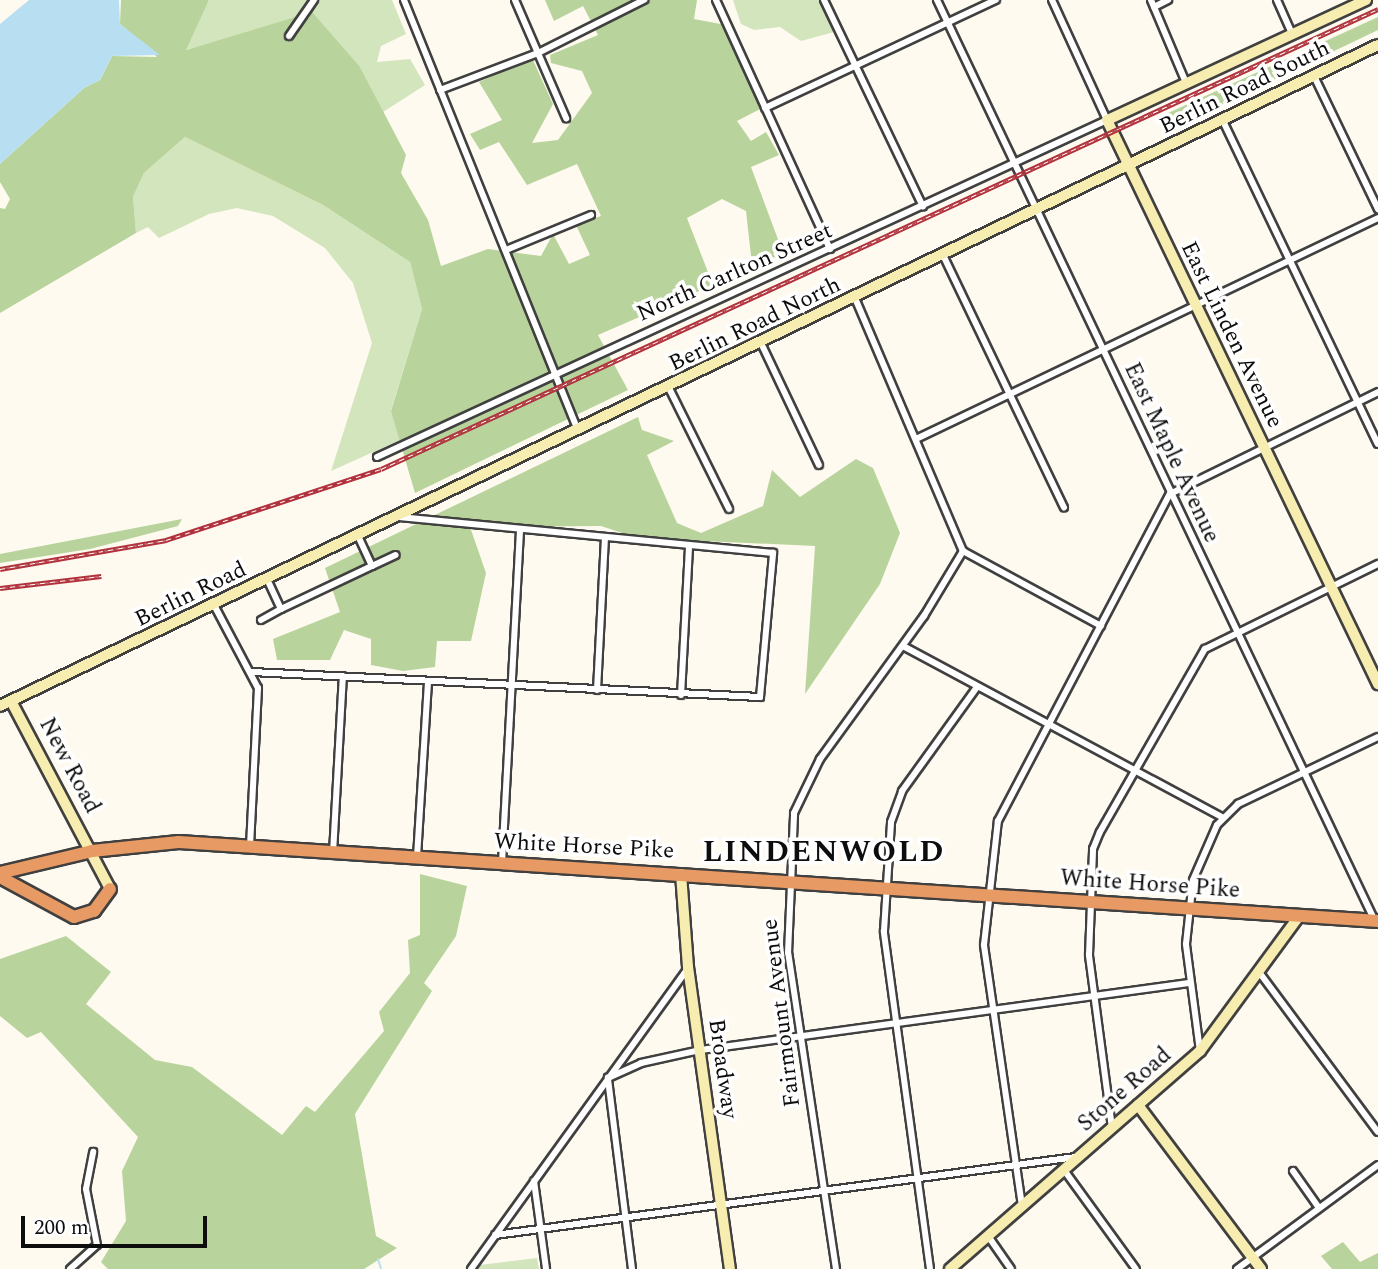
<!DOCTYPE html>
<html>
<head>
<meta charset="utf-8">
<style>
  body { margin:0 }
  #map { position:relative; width:1378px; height:1269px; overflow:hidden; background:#fefaef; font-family:Spectral,serif }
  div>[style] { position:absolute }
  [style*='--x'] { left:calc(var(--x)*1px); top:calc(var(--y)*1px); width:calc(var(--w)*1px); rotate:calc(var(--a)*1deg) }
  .green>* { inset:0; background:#d3e5bc }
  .forest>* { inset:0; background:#b8d49c }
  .water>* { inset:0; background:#b8def1 }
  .stream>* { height:2px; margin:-1px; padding:0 1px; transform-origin:1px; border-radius:1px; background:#b8def1 }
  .roads { filter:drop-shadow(2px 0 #404040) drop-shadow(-2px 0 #404040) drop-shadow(0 2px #404040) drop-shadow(0 -2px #404040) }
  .street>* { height:6px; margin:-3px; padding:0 3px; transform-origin:3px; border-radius:3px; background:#fff }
  .secondary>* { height:10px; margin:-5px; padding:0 5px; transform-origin:5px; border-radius:5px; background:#f8edb0 }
  .highway>* { height:12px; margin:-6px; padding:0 6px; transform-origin:6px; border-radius:6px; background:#e79a63 }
  .rail>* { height:4.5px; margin-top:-2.25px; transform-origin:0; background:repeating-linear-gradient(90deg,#fff 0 5px,#b1323d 0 10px); box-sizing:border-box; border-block:2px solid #b1323d }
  span { translate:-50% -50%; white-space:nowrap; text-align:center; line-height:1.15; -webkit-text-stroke:7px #fff; paint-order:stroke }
  .street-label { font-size:23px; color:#0d0d0d }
  .district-label { font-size:30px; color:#0d0d0d; font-weight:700; letter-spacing:2px }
  .scale { position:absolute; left:21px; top:1216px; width:186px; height:32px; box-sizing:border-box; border:4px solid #0d0d0d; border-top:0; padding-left:9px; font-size:21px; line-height:24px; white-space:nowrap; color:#0d0d0d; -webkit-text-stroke:5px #fff; paint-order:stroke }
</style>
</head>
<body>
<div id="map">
  <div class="green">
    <i style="clip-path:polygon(209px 0,392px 0,406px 34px,381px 46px,377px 62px,410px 59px,425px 85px,383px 112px,360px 67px,244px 34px,185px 50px)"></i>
    <i style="clip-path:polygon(733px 0,819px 0,834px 32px,801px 41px,780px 27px,754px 30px,741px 24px)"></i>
    <i style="clip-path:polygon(185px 137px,323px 205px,410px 262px,422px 309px,391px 410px,400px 440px,331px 471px,372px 343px,353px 283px,325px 248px,273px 216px,237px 208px,209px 214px,159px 238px,148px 227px,136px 233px,133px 197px,144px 173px)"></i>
    <i style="clip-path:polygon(537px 1258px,539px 1269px,477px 1269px,480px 1265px)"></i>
  </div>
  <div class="forest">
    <i style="clip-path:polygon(121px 0,209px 0,186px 50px,312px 12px,360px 67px,406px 155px,401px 173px,428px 220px,441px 266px,488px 249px,541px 256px,553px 234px,569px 264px,590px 255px,576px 225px,601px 216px,577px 164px,527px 185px,499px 142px,480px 150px,470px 134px,502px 120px,479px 82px,532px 58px,553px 104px,532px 143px,558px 140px,592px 93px,582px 71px,551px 63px,550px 55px,598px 35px,583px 6px,554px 21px,545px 0,697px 0,694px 19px,726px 25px,764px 107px,737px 121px,751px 141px,766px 132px,779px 155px,751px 167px,785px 258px,751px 256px,746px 211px,722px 199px,687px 218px,713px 285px,598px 335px,628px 390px,415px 493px,391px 411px,422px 309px,410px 262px,323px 205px,185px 137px,144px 173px,133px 197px,136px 233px,0 313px,0 208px,5px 209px,10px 199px,0 182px,0 164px,84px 88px,100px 80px,112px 56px,157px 57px,120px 24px)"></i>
    <i style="clip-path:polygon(1378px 17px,1378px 30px,1173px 128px,1166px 114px)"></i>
    <i style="clip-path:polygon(638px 417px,642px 430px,674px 441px,647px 455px,677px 523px,701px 533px,763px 506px,772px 470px,800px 497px,856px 459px,873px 468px,900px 533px,880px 584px,805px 694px,815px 546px,637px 538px,601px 526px,470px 527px,486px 573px,471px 641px,437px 641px,435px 667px,403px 671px,371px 665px,371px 639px,344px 630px,330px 660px,277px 660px,273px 639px,340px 612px,325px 568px)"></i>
    <i style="clip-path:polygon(182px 519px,178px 526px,90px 549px,0 563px,0 554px)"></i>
    <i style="clip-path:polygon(420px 874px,467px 886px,456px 936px,424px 983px,432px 991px,355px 1114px,376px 1236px,397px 1248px,364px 1269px,108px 1269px,101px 1262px,126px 1221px,122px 1171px,138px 1137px,41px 1032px,27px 1038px,0 1016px,0 959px,66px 936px,111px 972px,86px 1004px,155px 1060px,192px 1067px,282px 1135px,306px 1106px,315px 1112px,384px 1031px,379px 1012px,410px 973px,408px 940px,420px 935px)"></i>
    <i style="clip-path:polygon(1343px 1242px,1360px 1262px,1378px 1253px,1378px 1269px,1332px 1269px,1321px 1256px)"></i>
  </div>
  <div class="water">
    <i style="clip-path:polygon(29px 0,119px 0,120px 24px,160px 55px,112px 56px,100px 80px,84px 88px,0 164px,0 24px)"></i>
  </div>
  <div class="stream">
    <i style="--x:378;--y:1259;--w:10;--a:73"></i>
  </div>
  <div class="roads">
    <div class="street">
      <i style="--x:404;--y:0;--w:464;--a:68"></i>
      <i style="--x:515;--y:0;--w:129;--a:66.6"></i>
      <i style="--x:716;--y:0;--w:274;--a:65.4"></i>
      <i style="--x:824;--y:0;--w:229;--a:64.4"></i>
      <i style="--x:937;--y:0;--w:1018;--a:64.57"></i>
      <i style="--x:1151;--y:0;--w:90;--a:67.1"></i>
      <i style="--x:1277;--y:0;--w:36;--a:66"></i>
      <i style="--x:1154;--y:7;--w:16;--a:-27"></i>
      <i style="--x:289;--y:36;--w:44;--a:-55.2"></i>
      <i style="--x:1314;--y:76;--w:148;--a:64.3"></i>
      <i style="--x:440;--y:90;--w:105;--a:-20.7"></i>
      <i style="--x:538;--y:53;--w:119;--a:-26.6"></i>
      <i style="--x:765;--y:108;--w:255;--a:-25.1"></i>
      <i style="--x:1223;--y:121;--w:358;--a:64.4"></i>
      <i style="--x:506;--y:250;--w:92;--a:-22.4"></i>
      <i style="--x:943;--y:255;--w:280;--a:64.4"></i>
      <i style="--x:855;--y:298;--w:275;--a:66.9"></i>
      <i style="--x:963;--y:551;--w:157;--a:28.5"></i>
      <i style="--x:761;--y:343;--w:135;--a:64.6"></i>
      <i style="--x:669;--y:388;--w:135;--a:63.6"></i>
      <i style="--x:916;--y:439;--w:512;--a:-25.56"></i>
      <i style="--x:377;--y:457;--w:804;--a:-24.78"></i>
      <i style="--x:1107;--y:120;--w:132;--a:-114.6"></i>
      <i style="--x:372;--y:566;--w:26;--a:-25"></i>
      <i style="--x:267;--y:579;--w:33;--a:65"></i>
      <i style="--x:281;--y:609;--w:101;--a:-25.3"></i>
      <i style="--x:372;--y:566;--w:33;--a:-115"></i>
      <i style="--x:214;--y:605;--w:94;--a:62.1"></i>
      <i style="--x:258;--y:688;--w:159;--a:92.9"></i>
      <i style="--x:261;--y:620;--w:23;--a:-29"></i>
      <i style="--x:903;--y:646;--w:362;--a:28.2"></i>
      <i style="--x:252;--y:672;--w:509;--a:2.82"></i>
      <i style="--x:760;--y:697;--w:145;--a:-84.8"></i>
      <i style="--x:773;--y:553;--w:378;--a:-174.5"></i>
      <i style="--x:597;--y:690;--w:151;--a:-87"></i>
      <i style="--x:681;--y:695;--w:149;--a:-86.9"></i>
      <i style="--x:333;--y:853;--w:177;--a:-86.8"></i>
      <i style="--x:417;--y:857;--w:174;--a:-86.4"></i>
      <i style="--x:502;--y:863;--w:333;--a:-86.9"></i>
      <i style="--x:1259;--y:972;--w:199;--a:53.4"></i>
      <i style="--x:1200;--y:1051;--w:108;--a:-97.5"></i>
      <i style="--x:1186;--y:944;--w:64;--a:-83.8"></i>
      <i style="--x:1193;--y:880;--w:60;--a:-66.4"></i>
      <i style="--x:1217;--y:825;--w:30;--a:-45"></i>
      <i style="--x:1238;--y:804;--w:155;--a:-25.6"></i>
      <i style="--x:1112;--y:1128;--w:175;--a:-97.6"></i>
      <i style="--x:1089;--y:955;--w:106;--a:-87.8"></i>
      <i style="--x:1093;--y:849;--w:18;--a:-68"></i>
      <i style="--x:1100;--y:832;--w:211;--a:-60.2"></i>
      <i style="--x:1205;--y:649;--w:193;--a:-26.2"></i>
      <i style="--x:1064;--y:1170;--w:122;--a:54"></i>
      <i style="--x:1293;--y:1171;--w:45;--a:54.9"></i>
      <i style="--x:534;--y:1181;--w:89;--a:82.2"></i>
      <i style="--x:1022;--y:1206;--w:264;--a:-98.3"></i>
      <i style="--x:984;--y:945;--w:125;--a:-83.6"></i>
      <i style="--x:998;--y:821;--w:369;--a:-62.3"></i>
      <i style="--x:1170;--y:494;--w:232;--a:-26.1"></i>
      <i style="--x:495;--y:1235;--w:586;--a:-7.65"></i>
      <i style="--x:988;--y:1236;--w:40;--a:55.1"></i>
      <i style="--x:70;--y:1269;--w:36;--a:-42"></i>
      <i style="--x:97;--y:1245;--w:57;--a:-101.1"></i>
      <i style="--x:86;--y:1189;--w:38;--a:-79"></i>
      <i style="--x:471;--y:1269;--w:370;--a:-54.2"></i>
      <i style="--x:632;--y:1269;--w:193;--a:-97.2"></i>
      <i style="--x:608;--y:1078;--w:36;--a:-24"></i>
      <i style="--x:641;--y:1063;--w:60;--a:-12.4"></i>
      <i style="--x:700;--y:1050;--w:494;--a:-7.8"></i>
      <i style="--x:836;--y:1269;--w:320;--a:-98.6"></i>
      <i style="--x:788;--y:953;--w:140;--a:-87.5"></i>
      <i style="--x:794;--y:813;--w:60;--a:-64.3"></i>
      <i style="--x:820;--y:759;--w:177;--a:-54"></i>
      <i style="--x:924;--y:616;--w:76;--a:-59"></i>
      <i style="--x:930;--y:1269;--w:341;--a:-97.8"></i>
      <i style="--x:884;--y:931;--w:109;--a:-86.3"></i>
      <i style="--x:891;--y:822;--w:33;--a:-70"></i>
      <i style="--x:902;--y:791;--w:128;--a:-54.2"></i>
      <i style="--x:1237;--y:1269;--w:175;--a:-36.4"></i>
    </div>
    <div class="secondary">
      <i style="--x:1366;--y:0;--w:285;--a:155.1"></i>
      <i style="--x:1107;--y:120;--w:626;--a:64.34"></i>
      <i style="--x:11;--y:701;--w:212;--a:62.2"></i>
      <i style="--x:0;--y:706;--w:1528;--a:-25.63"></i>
      <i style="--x:681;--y:874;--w:93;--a:85.7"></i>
      <i style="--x:688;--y:967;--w:305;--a:82.1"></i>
      <i style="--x:1138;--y:1105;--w:205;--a:53.1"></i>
      <i style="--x:950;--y:1269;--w:332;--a:-41.1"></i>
      <i style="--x:1200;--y:1051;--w:167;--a:-53.7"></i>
    </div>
    <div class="highway">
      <i style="--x:0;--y:873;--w:95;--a:-13.4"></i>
      <i style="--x:92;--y:851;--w:87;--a:-5.9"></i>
      <i style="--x:179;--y:842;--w:1202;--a:3.77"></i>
      <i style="--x:0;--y:877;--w:84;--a:28.4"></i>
      <i style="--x:74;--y:917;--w:21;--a:-17"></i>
      <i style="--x:94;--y:911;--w:27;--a:-54"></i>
    </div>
  </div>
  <div class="rail">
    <i style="--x:0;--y:569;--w:169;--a:-9.9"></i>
    <i style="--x:166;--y:540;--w:226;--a:-18.3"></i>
    <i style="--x:381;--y:469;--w:1098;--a:-24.77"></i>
    <i style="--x:0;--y:588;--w:102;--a:-6.8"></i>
  </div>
  <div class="street-label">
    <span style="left:1245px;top:88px;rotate:-26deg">Berlin Road South</span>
    <span style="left:735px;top:273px;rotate:-24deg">North Carlton Street</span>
    <span style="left:755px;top:325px;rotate:-26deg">Berlin Road North</span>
    <span style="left:1231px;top:335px;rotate:64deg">East Linden Avenue</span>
    <span style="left:1171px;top:453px;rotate:65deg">East Maple Avenue</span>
    <span style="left:191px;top:595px;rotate:-26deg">Berlin Road</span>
    <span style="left:69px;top:766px;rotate:62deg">New Road</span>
    <span style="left:584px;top:847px;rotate:3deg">White Horse Pike</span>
    <span style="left:1150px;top:885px;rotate:4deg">White Horse Pike</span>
    <span style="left:782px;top:1013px;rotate:-97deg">Fairmount Avenue</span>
    <span style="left:722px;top:1069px;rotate:82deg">Broadway</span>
    <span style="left:1125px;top:1090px;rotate:-41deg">Stone Road</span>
  </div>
  <div class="district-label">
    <span style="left:824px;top:852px">LINDENWOLD</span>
  </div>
  <div class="scale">200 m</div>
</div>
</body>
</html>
